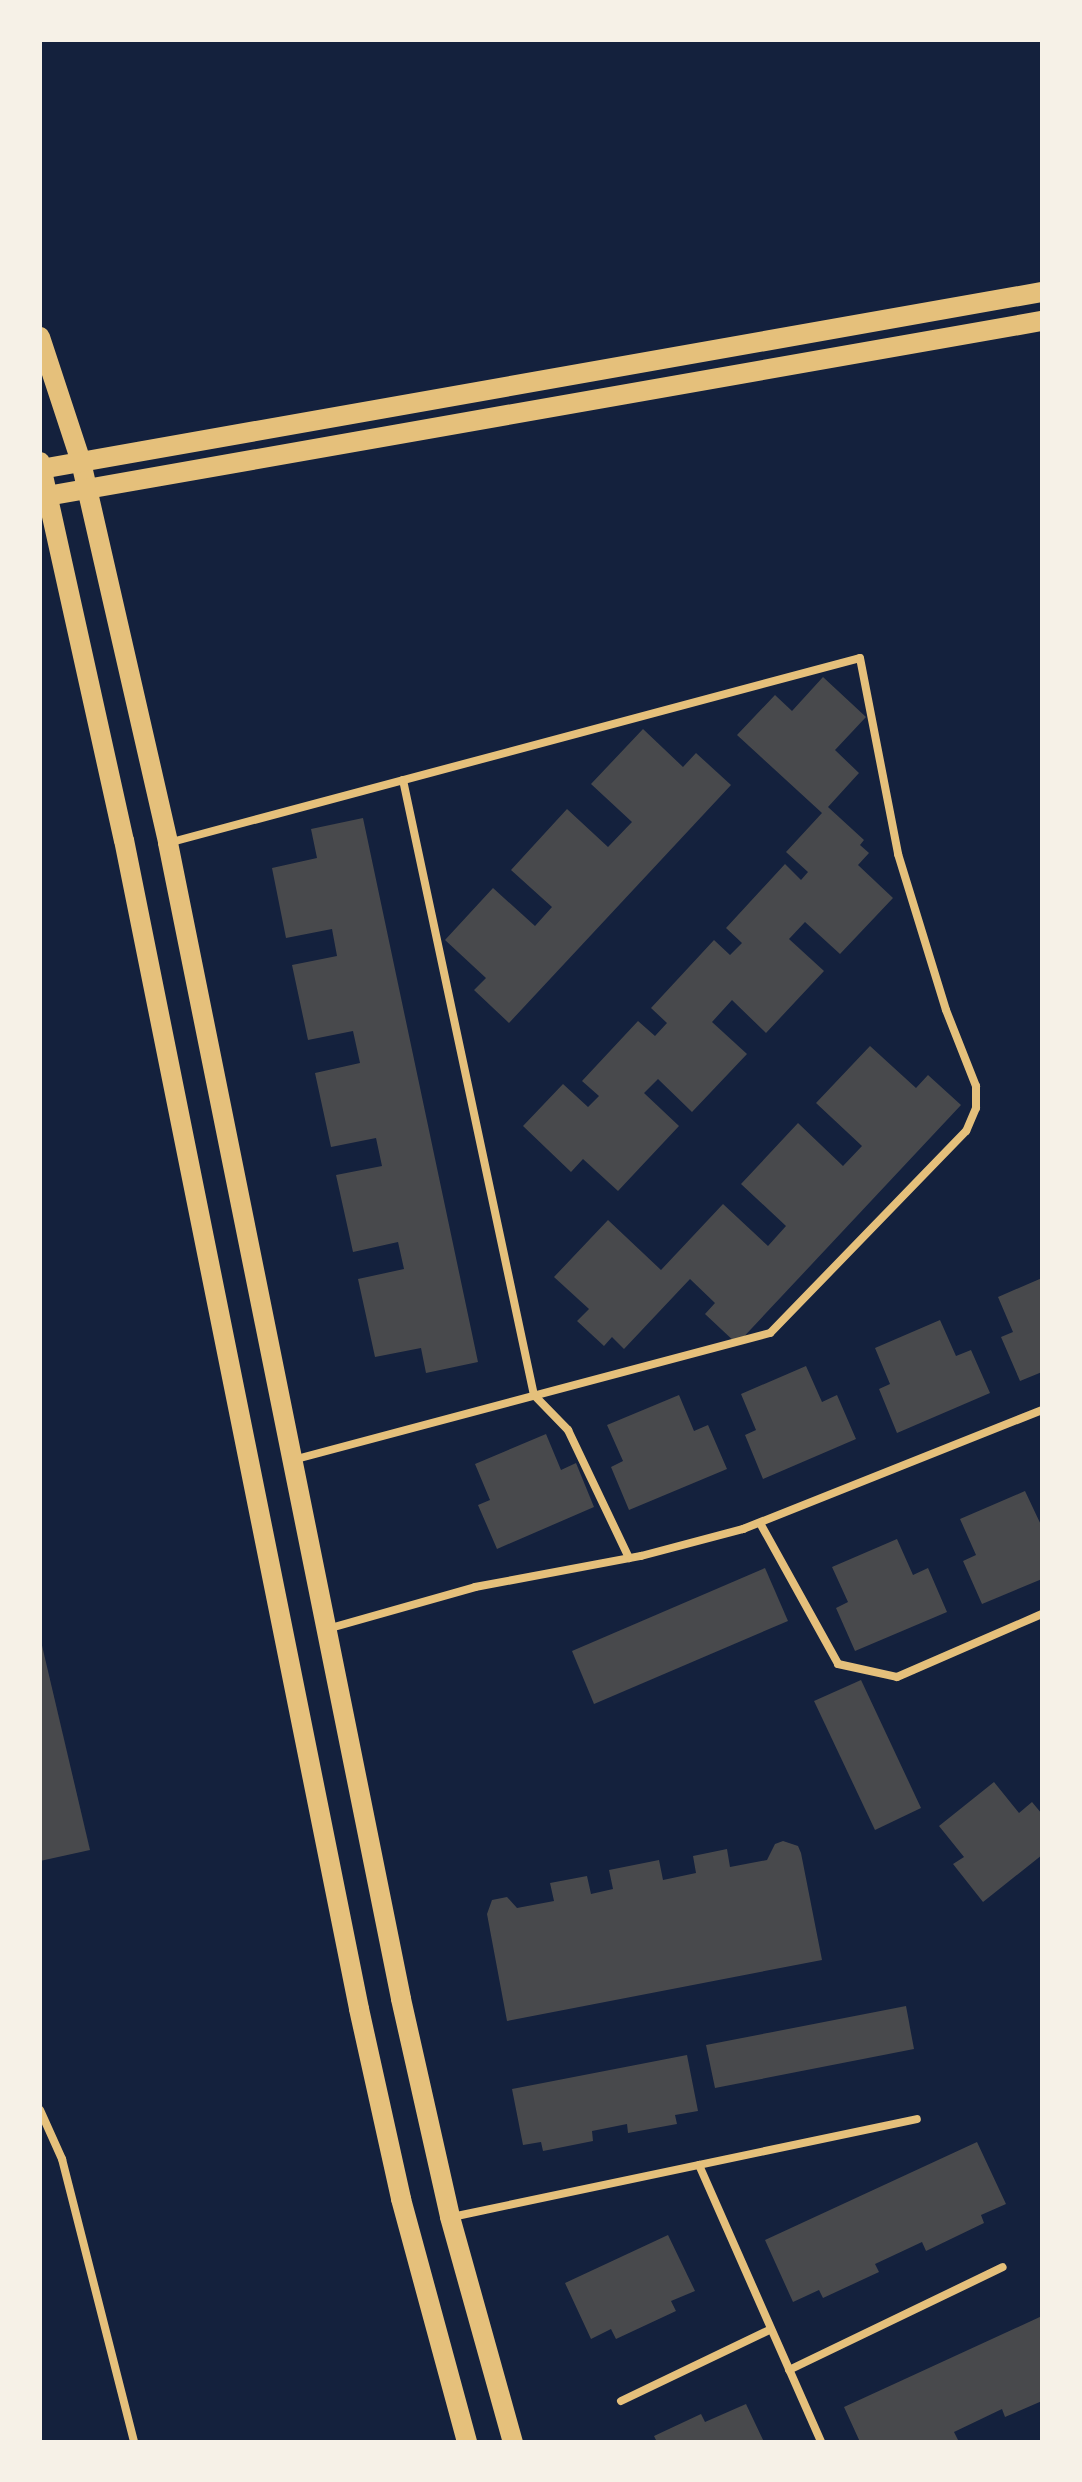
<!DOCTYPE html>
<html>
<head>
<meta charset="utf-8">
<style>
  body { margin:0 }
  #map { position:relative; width:1082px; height:2482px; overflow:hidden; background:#14213d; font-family:"DM Sans",sans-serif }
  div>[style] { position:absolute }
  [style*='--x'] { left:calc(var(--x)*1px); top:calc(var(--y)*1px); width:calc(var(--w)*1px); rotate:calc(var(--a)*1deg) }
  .building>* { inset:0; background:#48494c }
  .service>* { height:8px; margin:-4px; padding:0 4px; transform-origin:4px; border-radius:4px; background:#e5c07b }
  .secondary>* { height:20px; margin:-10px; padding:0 10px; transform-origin:10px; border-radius:10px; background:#e5c07b }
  span { translate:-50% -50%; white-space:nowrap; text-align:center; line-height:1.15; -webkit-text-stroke:8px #f6f1e7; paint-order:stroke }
  .frame { position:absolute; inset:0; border:42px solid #f6f1e7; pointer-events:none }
</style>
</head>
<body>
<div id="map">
  <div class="building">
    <i style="clip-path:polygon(823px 677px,866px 717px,835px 750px,859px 773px,828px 807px,864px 840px,860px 845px,869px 853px,858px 865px,893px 898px,840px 954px,805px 922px,789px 939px,824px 971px,766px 1033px,732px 1000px,712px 1022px,747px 1054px,692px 1112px,658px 1079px,644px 1093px,679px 1126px,618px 1191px,583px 1159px,571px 1172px,523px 1126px,563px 1084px,588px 1107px,599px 1096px,582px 1081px,638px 1021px,655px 1036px,667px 1023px,651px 1008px,714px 940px,730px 955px,742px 943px,726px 928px,785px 864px,801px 880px,808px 872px,786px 852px,822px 813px,737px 735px,775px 695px,792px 711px)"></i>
    <i style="clip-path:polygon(643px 729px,683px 767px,696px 753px,731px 785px,509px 1023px,474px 990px,486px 978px,445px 940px,493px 888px,535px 926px,552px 907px,511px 870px,567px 809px,608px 847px,632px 822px,591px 784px)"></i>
    <i style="clip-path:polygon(363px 818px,478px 1362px,426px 1373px,421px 1348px,375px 1357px,358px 1279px,404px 1269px,398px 1242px,353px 1252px,336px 1175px,382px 1166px,376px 1138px,331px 1147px,315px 1073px,360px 1063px,353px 1031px,308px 1040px,292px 965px,337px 956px,332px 929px,286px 938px,272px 868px,317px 858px,311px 829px)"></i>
    <i style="clip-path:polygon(870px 1046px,916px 1088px,928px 1075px,961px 1105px,737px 1344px,705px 1314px,715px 1303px,690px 1279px,624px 1349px,612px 1337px,604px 1346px,577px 1321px,589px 1309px,554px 1277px,608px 1220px,661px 1270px,723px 1204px,768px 1246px,786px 1226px,741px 1184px,798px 1123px,843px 1166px,862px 1146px,816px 1103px)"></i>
    <i style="clip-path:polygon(1042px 1278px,1042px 1372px,1020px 1381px,1001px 1337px,1013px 1332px,998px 1297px)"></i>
    <i style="clip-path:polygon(940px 1320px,956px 1356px,971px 1350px,990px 1393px,897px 1433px,879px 1389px,890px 1384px,875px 1348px)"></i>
    <i style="clip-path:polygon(806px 1366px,822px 1402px,837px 1395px,856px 1439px,763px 1479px,745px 1435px,756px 1430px,741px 1394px)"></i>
    <i style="clip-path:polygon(679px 1395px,694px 1431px,708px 1425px,727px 1469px,629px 1510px,611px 1467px,623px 1461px,607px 1425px)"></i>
    <i style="clip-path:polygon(546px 1434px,561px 1470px,576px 1463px,594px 1507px,497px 1549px,478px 1505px,490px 1500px,475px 1464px)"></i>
    <i style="clip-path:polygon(1025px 1491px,1042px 1527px,1042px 1579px,982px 1604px,963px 1561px,976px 1555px,960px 1519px)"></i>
    <i style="clip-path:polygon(897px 1539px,913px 1575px,928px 1568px,947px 1612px,855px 1651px,836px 1608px,848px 1602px,832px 1567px)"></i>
    <i style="clip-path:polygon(765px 1568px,788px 1621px,594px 1704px,572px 1651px)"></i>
    <i style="clip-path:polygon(40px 1637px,90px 1850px,40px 1861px)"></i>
    <i style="clip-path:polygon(861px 1680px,921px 1808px,875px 1830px,814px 1701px)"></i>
    <i style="clip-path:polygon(994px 1782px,1019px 1813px,1032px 1802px,1042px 1814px,1042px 1855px,983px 1902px,953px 1864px,964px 1857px,939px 1826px)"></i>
    <i style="clip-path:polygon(783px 1841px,798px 1846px,801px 1853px,822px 1960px,507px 2021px,487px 1914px,492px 1900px,507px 1897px,517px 1908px,554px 1901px,550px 1883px,587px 1876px,591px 1894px,613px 1889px,609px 1870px,659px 1860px,663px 1880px,696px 1873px,693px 1856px,727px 1849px,730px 1867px,767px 1860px,775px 1844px)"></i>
    <i style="clip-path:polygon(906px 2006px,914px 2049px,715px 2088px,706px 2045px)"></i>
    <i style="clip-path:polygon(687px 2055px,698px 2111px,675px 2115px,677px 2124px,628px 2133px,627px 2124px,592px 2131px,593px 2141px,543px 2151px,541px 2142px,523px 2145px,512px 2089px)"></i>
    <i style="clip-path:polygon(977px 2142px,1006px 2204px,981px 2215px,984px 2223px,926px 2251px,922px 2242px,875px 2264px,879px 2272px,823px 2298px,819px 2290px,793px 2302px,765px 2240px)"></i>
    <i style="clip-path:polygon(668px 2235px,695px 2291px,671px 2301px,676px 2311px,616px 2339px,611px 2329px,591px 2339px,565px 2283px)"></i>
    <i style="clip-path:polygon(1042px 2316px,1042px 2401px,1005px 2417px,1002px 2409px,954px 2432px,958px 2440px,953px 2442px,860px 2442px,844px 2407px)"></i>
    <i style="clip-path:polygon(746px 2404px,764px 2442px,657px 2442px,654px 2436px,701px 2414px,705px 2422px)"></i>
  </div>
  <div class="service">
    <i style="--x:403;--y:780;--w:629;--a:77.98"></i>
    <i style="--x:534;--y:1395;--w:49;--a:45.8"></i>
    <i style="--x:568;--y:1430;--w:142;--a:64.5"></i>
    <i style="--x:168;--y:843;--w:716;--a:-14.97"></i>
    <i style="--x:860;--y:658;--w:200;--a:79"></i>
    <i style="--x:898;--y:854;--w:163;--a:72.9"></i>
    <i style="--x:946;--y:1010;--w:82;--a:68.5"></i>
    <i style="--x:976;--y:1086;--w:22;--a:90"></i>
    <i style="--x:976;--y:1108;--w:25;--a:113"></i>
    <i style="--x:966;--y:1131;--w:281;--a:134.1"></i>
    <i style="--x:770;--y:1333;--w:490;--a:165.1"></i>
    <i style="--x:760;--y:1523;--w:161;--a:61"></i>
    <i style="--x:838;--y:1664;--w:60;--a:12.4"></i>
    <i style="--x:897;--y:1677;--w:158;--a:-23.5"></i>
    <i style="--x:327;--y:1629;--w:154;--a:-15.8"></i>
    <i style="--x:475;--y:1587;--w:169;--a:-10.6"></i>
    <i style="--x:641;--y:1556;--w:106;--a:-14.8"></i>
    <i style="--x:743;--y:1529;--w:322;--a:-21.7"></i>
    <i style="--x:40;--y:2110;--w:54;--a:65.8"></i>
    <i style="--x:62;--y:2159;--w:292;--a:75.7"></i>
    <i style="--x:699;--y:2165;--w:303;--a:66.2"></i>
    <i style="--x:452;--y:2217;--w:475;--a:-11.9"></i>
    <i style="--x:789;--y:2370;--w:237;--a:-25.7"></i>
    <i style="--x:621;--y:2401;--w:166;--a:-25.6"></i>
  </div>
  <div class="secondary">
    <i style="--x:40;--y:337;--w:132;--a:71.8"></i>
    <i style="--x:81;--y:462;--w:391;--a:77.1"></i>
    <i style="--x:168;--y:843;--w:1179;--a:78.6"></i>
    <i style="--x:401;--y:1999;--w:223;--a:77.3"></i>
    <i style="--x:450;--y:2217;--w:234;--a:74.4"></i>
    <i style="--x:40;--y:462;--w:387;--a:77.5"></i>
    <i style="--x:124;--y:840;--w:1192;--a:78.63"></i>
    <i style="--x:359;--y:2009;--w:195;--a:77.5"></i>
    <i style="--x:401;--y:2199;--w:252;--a:74.8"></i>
    <i style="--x:41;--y:469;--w:1017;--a:-10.03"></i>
    <i style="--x:47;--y:496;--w:1010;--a:-9.98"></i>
  </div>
  <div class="frame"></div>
</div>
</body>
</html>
